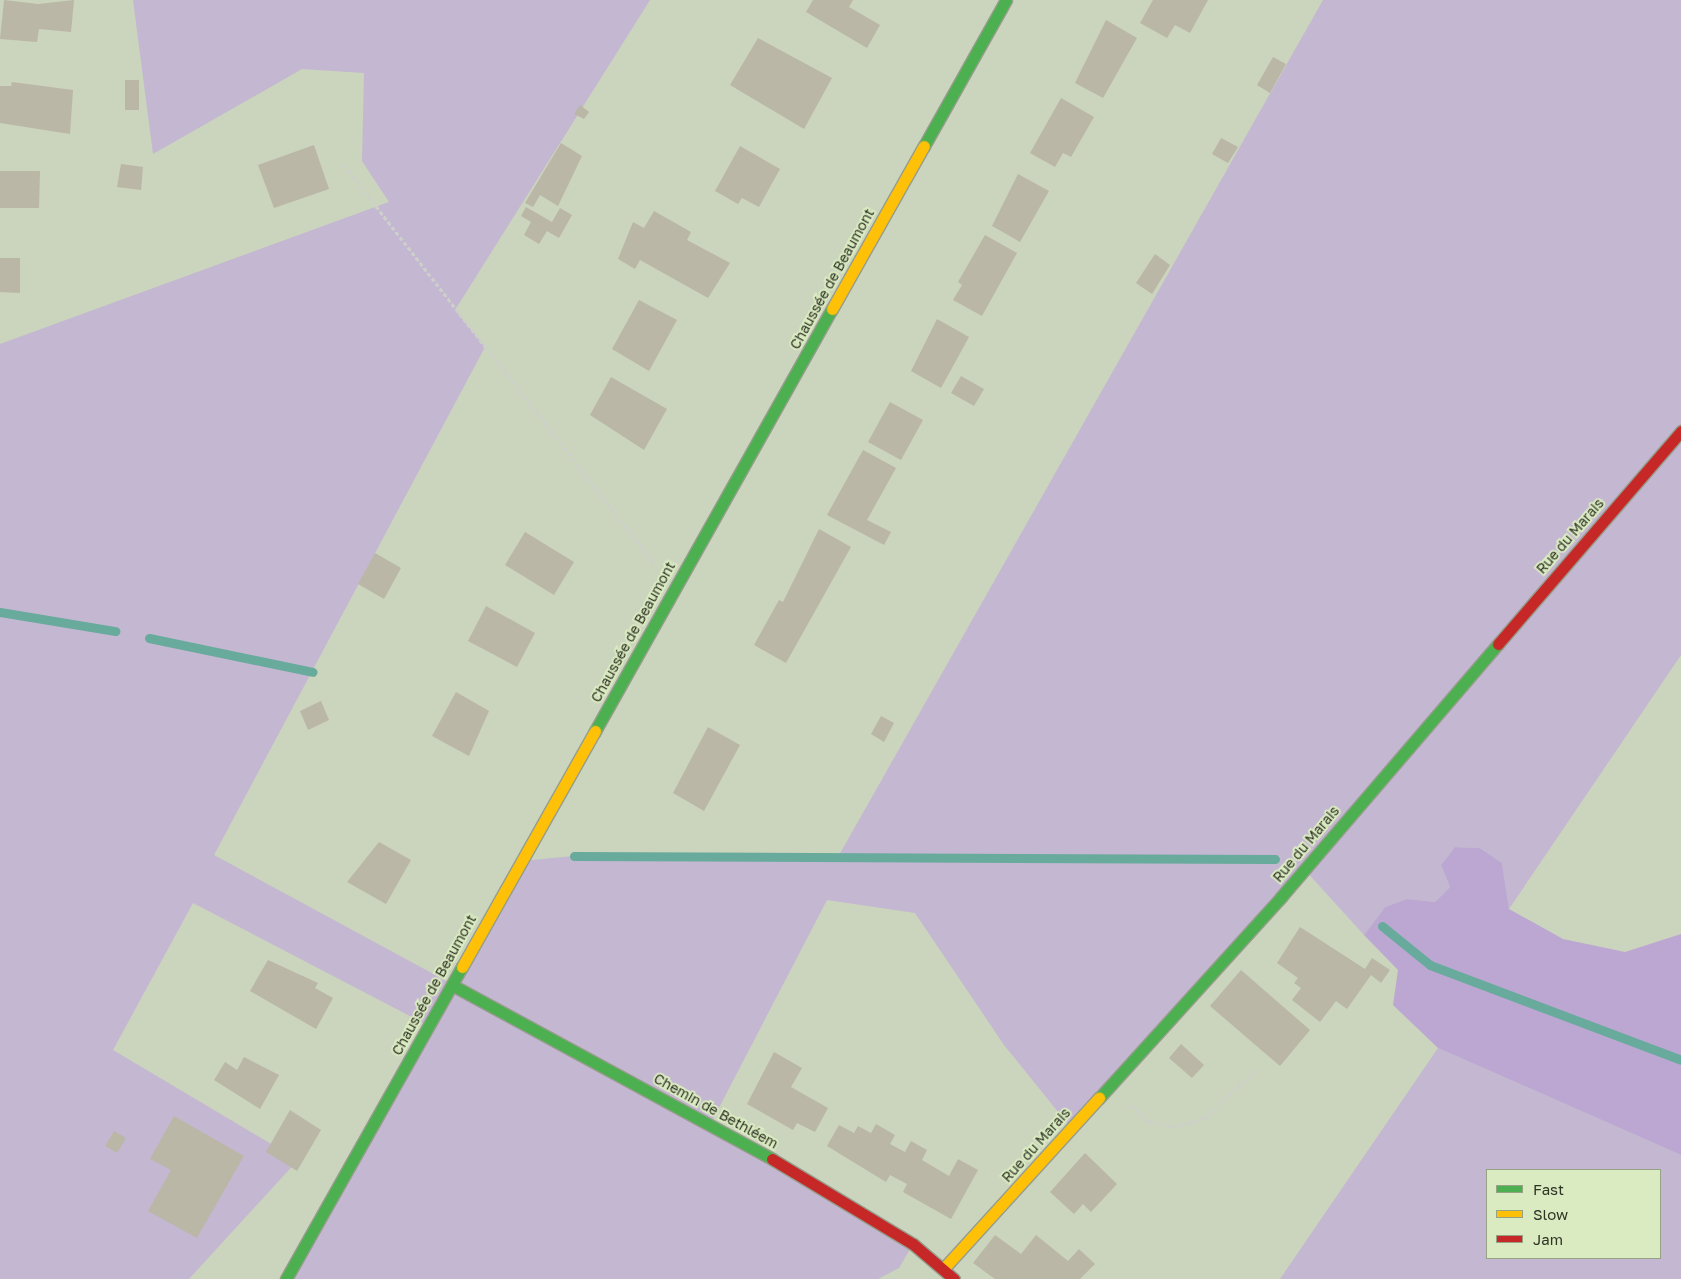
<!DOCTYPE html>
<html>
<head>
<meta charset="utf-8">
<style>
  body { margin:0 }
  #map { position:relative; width:1681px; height:1279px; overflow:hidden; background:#cbd4bd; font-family:"Golos Text",sans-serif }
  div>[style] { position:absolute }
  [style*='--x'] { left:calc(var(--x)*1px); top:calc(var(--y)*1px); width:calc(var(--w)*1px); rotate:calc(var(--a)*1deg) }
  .green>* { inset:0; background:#c4b7d2 }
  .forest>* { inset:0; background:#bca7d2 }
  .stream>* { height:9px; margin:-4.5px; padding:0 4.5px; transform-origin:4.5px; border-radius:4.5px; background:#68aa9c }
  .building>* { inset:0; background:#bab7a7 }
  .path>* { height:3px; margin-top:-1.5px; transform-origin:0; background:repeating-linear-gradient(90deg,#cdd0c9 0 4px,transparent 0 6.5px) }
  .roads { filter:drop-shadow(1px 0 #969d8c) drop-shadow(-1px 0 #969d8c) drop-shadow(0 1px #969d8c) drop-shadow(0 -1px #969d8c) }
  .fast>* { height:11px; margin:-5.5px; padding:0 5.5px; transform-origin:5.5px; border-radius:5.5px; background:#4caf50 }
  .slow>* { height:11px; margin:-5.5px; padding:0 5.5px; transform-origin:5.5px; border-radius:5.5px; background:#ffc107 }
  .jam>* { height:11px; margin:-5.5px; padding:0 5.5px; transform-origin:5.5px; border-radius:5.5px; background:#c62828 }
  span { translate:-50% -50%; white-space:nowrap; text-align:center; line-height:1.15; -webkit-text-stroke:4px #daeac1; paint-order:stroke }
  .street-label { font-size:14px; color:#2f3525 }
  .legend { position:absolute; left:1486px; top:1169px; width:175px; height:90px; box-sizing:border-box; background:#daeac1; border:1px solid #96a283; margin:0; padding:6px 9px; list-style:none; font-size:15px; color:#2f3525 }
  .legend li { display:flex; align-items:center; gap:10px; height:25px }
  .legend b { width:25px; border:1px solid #96a283 }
</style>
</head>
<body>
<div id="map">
  <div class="green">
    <i style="clip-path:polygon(133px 0,650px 0,455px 310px,485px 347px,214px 855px,452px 984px,521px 861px,574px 856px,838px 857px,1323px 0,1681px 0,1681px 655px,1509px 909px,1502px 863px,1480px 848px,1455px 847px,1441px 865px,1450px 887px,1435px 902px,1407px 899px,1385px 907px,1364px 935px,1304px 869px,1071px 1128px,1004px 1045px,915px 913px,827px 900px,710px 1125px,913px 1244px,899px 1268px,878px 1279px,286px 1279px,429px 1026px,193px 903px,113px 1050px,298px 1160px,189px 1279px,0 1279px,0 344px,389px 202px,362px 161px,364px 73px,302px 69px,153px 154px)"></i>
    <i style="clip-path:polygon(evenodd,1438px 1048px,1681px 1155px,1681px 1279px,1280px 1279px,1438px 1048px,1487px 1170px,1660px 1170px,1660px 1258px,1487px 1258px,1487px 1170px)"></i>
  </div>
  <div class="forest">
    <i style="clip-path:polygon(1455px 847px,1480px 848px,1502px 863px,1509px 909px,1563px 939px,1625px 952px,1681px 934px,1681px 1155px,1438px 1048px,1393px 1005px,1398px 970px,1364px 935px,1385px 907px,1407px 899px,1435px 902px,1450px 887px,1441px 865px)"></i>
  </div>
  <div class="stream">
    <i style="--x:0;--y:612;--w:117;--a:9.4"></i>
    <i style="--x:149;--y:638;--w:167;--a:11.7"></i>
    <i style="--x:574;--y:856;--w:701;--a:0.25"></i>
    <i style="--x:1382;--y:926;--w:62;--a:39.1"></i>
    <i style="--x:1430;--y:965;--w:268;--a:20.7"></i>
  </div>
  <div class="building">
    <i style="clip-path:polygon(4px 0,38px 4px,74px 0,71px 32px,39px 29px,37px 42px,0 39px)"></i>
    <i style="clip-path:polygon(813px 0,853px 0,849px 7px,880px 25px,867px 48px,806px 12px)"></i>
    <i style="clip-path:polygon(1153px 0,1208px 0,1190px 33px,1175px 25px,1167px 38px,1140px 23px)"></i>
    <i style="clip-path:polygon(1106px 20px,1137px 38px,1103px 98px,1075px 83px)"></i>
    <i style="clip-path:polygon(758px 38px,832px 78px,804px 129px,730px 85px)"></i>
    <i style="clip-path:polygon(1273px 57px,1286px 64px,1270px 93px,1257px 85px)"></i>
    <i style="clip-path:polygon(125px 80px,139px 80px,139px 110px,125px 110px)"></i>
    <i style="clip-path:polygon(12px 82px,73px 90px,70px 134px,0 123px,0 86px,11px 86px)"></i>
    <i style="clip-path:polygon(1061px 98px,1094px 117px,1071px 157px,1063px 153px,1055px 167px,1030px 153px)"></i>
    <i style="clip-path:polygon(580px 105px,589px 112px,584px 119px,574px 114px)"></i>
    <i style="clip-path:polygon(1221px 138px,1238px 147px,1228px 163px,1212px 154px)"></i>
    <i style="clip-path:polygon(561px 143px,582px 156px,558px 206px,540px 195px,533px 207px,525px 203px)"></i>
    <i style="clip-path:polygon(314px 145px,329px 189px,274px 208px,258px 165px)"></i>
    <i style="clip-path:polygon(740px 146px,780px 169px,759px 207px,742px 198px,738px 204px,715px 191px)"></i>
    <i style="clip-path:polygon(121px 164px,143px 167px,141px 190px,117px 187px)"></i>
    <i style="clip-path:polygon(0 171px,40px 171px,39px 208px,0 208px)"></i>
    <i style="clip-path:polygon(1018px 174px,1049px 191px,1020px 242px,992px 226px)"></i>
    <i style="clip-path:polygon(526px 207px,552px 222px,560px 208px,572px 215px,559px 238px,547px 231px,539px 244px,524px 235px,531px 222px,521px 216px)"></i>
    <i style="clip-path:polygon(654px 211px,691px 232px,687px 240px,730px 263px,708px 298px,640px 260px,635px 269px,618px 259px,633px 222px,644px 228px)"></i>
    <i style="clip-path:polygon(985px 235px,1017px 253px,982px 316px,953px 300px,962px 285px,958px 282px)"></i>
    <i style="clip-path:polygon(1155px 254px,1170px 265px,1152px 294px,1136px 283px)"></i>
    <i style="clip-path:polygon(0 258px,20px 258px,20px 293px,0 292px)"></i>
    <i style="clip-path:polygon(639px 300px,677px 320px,649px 371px,612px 349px)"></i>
    <i style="clip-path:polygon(937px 319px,969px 337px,941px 388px,911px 371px)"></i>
    <i style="clip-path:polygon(961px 376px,984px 389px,974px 406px,951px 393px)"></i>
    <i style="clip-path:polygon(611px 377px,667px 409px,644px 450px,590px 415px)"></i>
    <i style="clip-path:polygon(890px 402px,923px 420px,901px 460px,868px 442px)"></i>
    <i style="clip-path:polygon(863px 450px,896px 468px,867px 520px,891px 532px,884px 545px,827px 515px)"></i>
    <i style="clip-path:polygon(819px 529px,851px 547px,786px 663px,754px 645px,779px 600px,783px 602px)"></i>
    <i style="clip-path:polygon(525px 532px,574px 562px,554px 595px,505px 565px)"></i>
    <i style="clip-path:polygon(375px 553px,401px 568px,384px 599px,358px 584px)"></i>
    <i style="clip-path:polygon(486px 606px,535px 633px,517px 667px,468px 641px)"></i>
    <i style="clip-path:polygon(456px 692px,489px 711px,469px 756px,432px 736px)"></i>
    <i style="clip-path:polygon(321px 701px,329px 720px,308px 730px,300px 711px)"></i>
    <i style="clip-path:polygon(881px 716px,894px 723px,884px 742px,871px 734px)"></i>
    <i style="clip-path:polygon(708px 727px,740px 745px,704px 811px,673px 793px)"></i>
    <i style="clip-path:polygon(379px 842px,411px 860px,386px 904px,347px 882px)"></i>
    <i style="clip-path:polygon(1300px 927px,1365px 969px,1372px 958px,1390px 970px,1381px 983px,1371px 975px,1347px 1009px,1336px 1001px,1320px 1022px,1292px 1000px,1301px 988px,1294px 983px,1298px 978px,1277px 963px)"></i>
    <i style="clip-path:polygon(268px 960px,318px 983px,315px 988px,333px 998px,316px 1029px,250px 991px)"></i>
    <i style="clip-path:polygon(1241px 970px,1310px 1030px,1280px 1066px,1210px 1006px)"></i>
    <i style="clip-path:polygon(1181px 1044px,1204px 1065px,1192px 1078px,1169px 1058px)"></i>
    <i style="clip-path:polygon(774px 1052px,802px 1068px,791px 1087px,828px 1108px,815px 1132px,797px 1123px,793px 1130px,747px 1104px)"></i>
    <i style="clip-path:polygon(244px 1057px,279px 1075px,260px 1109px,214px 1080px,225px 1062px,237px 1070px)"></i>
    <i style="clip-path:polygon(290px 1110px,321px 1130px,297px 1171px,266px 1152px)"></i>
    <i style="clip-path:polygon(174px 1116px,244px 1156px,197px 1238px,148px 1211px,171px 1170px,150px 1159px)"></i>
    <i style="clip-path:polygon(876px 1124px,895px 1135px,890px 1144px,905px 1152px,911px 1141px,927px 1150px,922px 1160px,949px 1176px,958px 1159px,978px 1170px,951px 1219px,903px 1192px,907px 1184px,890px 1175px,886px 1182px,827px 1146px,839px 1125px,854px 1133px,858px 1126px,871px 1133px)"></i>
    <i style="clip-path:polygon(114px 1131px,126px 1138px,117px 1153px,105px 1146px)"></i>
    <i style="clip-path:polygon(1085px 1153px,1117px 1184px,1091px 1212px,1083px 1204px,1074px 1214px,1050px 1192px)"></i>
    <i style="clip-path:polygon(995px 1235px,1021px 1254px,1036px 1235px,1068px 1261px,1079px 1249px,1095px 1264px,1080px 1279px,995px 1279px,973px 1263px)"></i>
  </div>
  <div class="path">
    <i style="--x:344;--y:165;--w:507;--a:52.13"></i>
    <i style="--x:1131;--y:1105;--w:23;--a:43"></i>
    <i style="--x:1148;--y:1121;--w:26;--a:13"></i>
    <i style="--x:1173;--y:1127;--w:16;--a:-15"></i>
    <i style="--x:1188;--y:1123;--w:18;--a:-16"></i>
    <i style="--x:1205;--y:1118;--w:69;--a:-43.8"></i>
  </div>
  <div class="roads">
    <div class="fast">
      <i style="--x:924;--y:146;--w:167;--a:-60.7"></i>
      <i style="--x:595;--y:731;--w:484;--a:-60.7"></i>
      <i style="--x:452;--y:985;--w:364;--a:28.5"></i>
      <i style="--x:1099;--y:1098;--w:271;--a:-47.8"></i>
      <i style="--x:1281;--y:897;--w:333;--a:-49.4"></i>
      <i style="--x:286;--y:1279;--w:358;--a:-60.6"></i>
    </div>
    <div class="slow">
      <i style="--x:832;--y:309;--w:187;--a:-60.6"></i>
      <i style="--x:462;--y:967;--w:271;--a:-60.6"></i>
      <i style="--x:945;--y:1267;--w:229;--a:-47.7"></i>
    </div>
    <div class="jam">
      <i style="--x:1498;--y:644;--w:281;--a:-49.3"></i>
      <i style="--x:772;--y:1159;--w:165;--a:31.1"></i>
      <i style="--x:913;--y:1244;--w:54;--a:40.5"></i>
    </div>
  </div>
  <div class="street-label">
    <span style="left:832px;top:279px;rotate:-61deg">Chaussée de Beaumont</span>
    <span style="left:1570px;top:536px;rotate:-49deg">Rue du Marais</span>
    <span style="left:633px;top:632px;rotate:-61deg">Chaussée de Beaumont</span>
    <span style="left:1306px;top:844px;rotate:-50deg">Rue du Marais</span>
    <span style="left:434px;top:985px;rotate:-61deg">Chaussée de Beaumont</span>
    <span style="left:716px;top:1111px;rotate:29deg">Chemin de Bethléem</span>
    <span style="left:1036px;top:1145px;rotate:-48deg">Rue du Marais</span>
  </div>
  <ul class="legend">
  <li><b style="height:6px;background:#4caf50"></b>Fast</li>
  <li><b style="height:6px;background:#ffc107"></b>Slow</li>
  <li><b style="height:6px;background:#c62828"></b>Jam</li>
  </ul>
</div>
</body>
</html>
